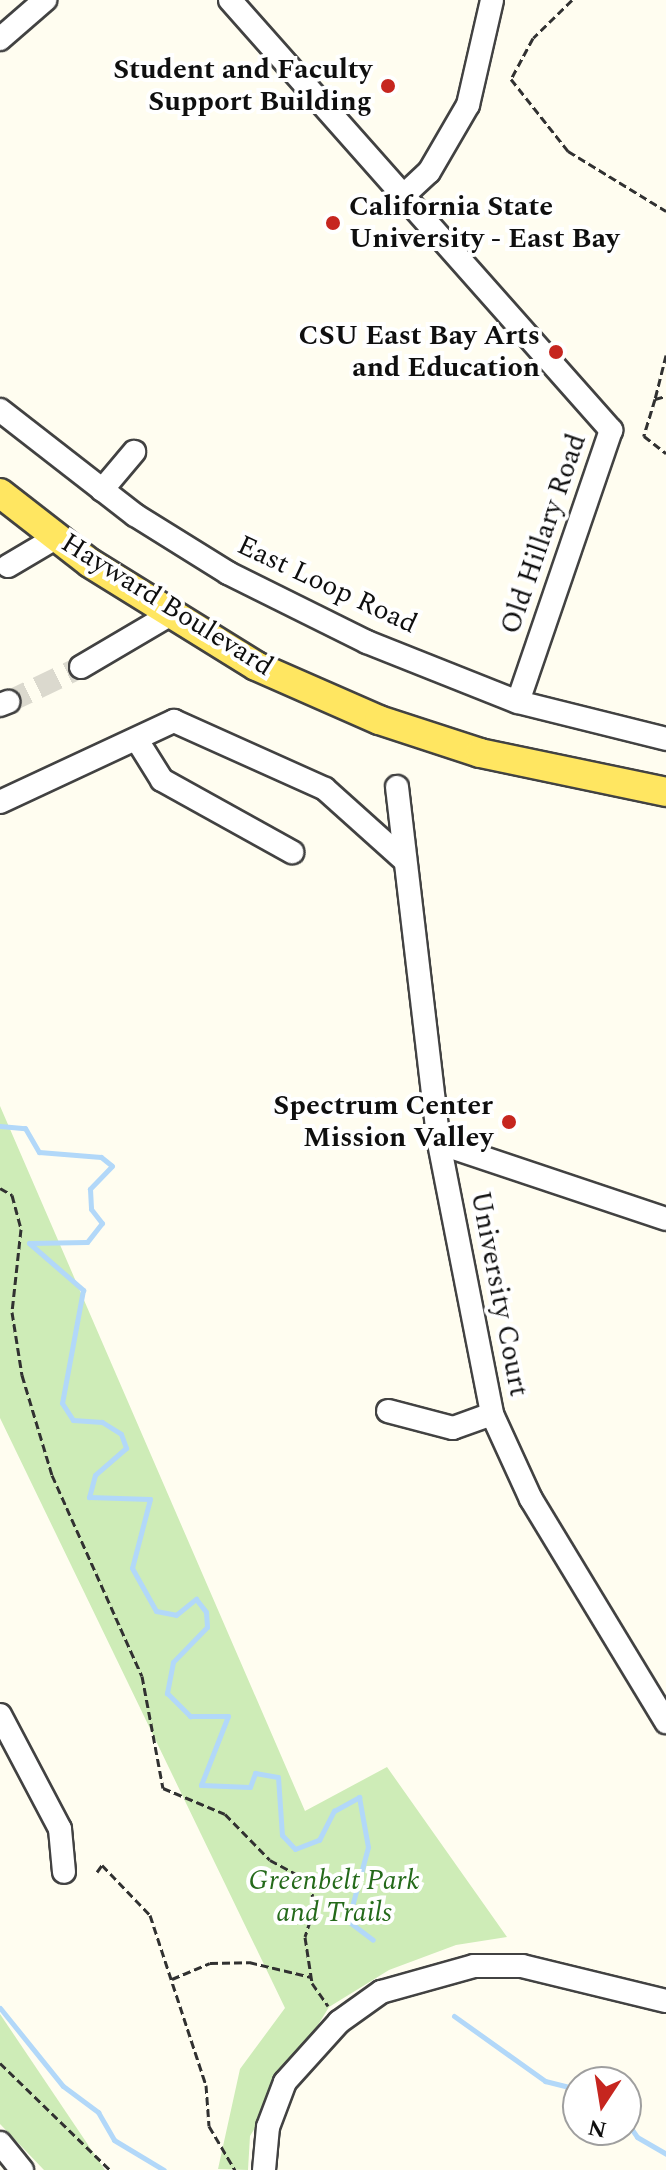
<!DOCTYPE html>
<html>
<head>
<meta charset="utf-8">
<style>
  body { margin:0 }
  #map { position:relative; width:666px; height:2170px; overflow:hidden; background:#fffdf0; font-family:Spectral,serif }
  div>[style] { position:absolute }
  [style*='--x'] { left:calc(var(--x)*1px); top:calc(var(--y)*1px); width:calc(var(--w)*1px); rotate:calc(var(--a)*1deg) }
  .green>* { inset:0; background:#ceecb7 }
  .stream>* { height:5px; margin:-2.5px; padding:0 2.5px; transform-origin:2.5px; border-radius:2.5px; background:#b2d8f9 }
  .minor-tunnel>* { height:22px; margin-top:-11px; transform-origin:0; background:repeating-linear-gradient(90deg,#dbd9ce 0 22px,transparent 0 33px) }
  .path>* { height:3px; margin-top:-1.5px; transform-origin:0; background:repeating-linear-gradient(90deg,#313131 0 8px,transparent 0 12px) }
  .roads { filter:drop-shadow(2px 0 #424242) drop-shadow(-2px 0 #424242) drop-shadow(0 2px #424242) drop-shadow(0 -2px #424242) }
  .minor>* { height:22px; margin:-11px; padding:0 11px; transform-origin:11px; border-radius:11px; background:#fff }
  .major>* { height:28px; margin:-14px; padding:0 14px; transform-origin:14px; border-radius:14px; background:#ffe661 }
  .dots>* { width:22px; height:22px; translate:-50% -50%; box-sizing:border-box; border:4px solid #fff; border-radius:50% }
  span { translate:-50% -50%; white-space:nowrap; text-align:center; line-height:1.15; -webkit-text-stroke:8px #fff; paint-order:stroke }
  .poi-label { font-size:28px; color:#0f0f0f; font-weight:700 }
  .right { translate:-100% -50%; text-align:right }
  .left { translate:0 -50%; text-align:left }
  .street-label { font-size:28px; color:#0f0f0f }
  .park-label { font-size:28px; color:#256a1b; font-style:italic }
  .north { position:absolute; left:562px; top:2066px; width:80px; height:80px; box-sizing:border-box; background:#fff; border:2px solid #9f9f9f; border-radius:50%; rotate:192deg; font-size:22px; font-weight:700; line-height:32px; text-align:center; color:#0f0f0f }
  .north::after { content:''; display:block; margin:auto; width:28px; height:36px; background:#c6261f; clip-path:polygon(50% 0,100% 100%,50% 72%,0 100%) }
</style>
</head>
<body>
<div id="map">
  <div class="green">
    <i style="clip-path:polygon(0 1106px,305px 1811px,387px 1767px,507px 1937px,456px 1945px,389px 1970px,329px 2007px,250px 2136px,248px 2170px,218px 2169px,240px 2069px,285px 2008px,0 1418px)"></i>
    <i style="clip-path:polygon(0 2014px,105px 2170px,44px 2170px,0 2124px)"></i>
  </div>
  <div class="stream">
    <i style="--x:0;--y:1126;--w:25;--a:5"></i>
    <i style="--x:25;--y:1128;--w:28;--a:60"></i>
    <i style="--x:39;--y:1152;--w:62;--a:4.6"></i>
    <i style="--x:101;--y:1157;--w:14;--a:39"></i>
    <i style="--x:112;--y:1166;--w:32;--a:134"></i>
    <i style="--x:90;--y:1189;--w:20;--a:87"></i>
    <i style="--x:91;--y:1209;--w:18;--a:52"></i>
    <i style="--x:102;--y:1223;--w:24;--a:128"></i>
    <i style="--x:87;--y:1242;--w:58;--a:179"></i>
    <i style="--x:29;--y:1243;--w:72;--a:41"></i>
    <i style="--x:83;--y:1290;--w:115;--a:100.5"></i>
    <i style="--x:62;--y:1403;--w:20;--a:57"></i>
    <i style="--x:73;--y:1420;--w:29;--a:4"></i>
    <i style="--x:102;--y:1422;--w:22;--a:32"></i>
    <i style="--x:121;--y:1434;--w:15;--a:70"></i>
    <i style="--x:126;--y:1448;--w:41;--a:138.9"></i>
    <i style="--x:95;--y:1475;--w:23;--a:105"></i>
    <i style="--x:89;--y:1497;--w:61;--a:1.9"></i>
    <i style="--x:150;--y:1499;--w:71;--a:104.6"></i>
    <i style="--x:132;--y:1568;--w:49;--a:60.8"></i>
    <i style="--x:156;--y:1611;--w:20;--a:11"></i>
    <i style="--x:176;--y:1615;--w:26;--a:-39"></i>
    <i style="--x:196;--y:1599;--w:16;--a:52"></i>
    <i style="--x:206;--y:1612;--w:15;--a:86"></i>
    <i style="--x:207;--y:1627;--w:49;--a:134.2"></i>
    <i style="--x:173;--y:1662;--w:32;--a:101"></i>
    <i style="--x:167;--y:1693;--w:33;--a:45"></i>
    <i style="--x:190;--y:1716;--w:38;--a:0"></i>
    <i style="--x:228;--y:1716;--w:74;--a:111.4"></i>
    <i style="--x:201;--y:1785;--w:49;--a:2.3"></i>
    <i style="--x:250;--y:1787;--w:15;--a:-70"></i>
    <i style="--x:255;--y:1773;--w:23;--a:10"></i>
    <i style="--x:278;--y:1777;--w:58;--a:86.1"></i>
    <i style="--x:282;--y:1835;--w:19;--a:47"></i>
    <i style="--x:295;--y:1849;--w:26;--a:-21"></i>
    <i style="--x:319;--y:1840;--w:33;--a:-63"></i>
    <i style="--x:334;--y:1811;--w:29;--a:-29"></i>
    <i style="--x:359;--y:1797;--w:51;--a:79.8"></i>
    <i style="--x:368;--y:1847;--w:77;--a:105.1"></i>
    <i style="--x:348;--y:1921;--w:31;--a:37"></i>
    <i style="--x:0;--y:2008;--w:100;--a:51.1"></i>
    <i style="--x:63;--y:2086;--w:44;--a:36.6"></i>
    <i style="--x:98;--y:2112;--w:32;--a:60"></i>
    <i style="--x:114;--y:2140;--w:58;--a:31"></i>
    <i style="--x:454;--y:2016;--w:112;--a:35.5"></i>
    <i style="--x:545;--y:2081;--w:34;--a:14"></i>
    <i style="--x:626;--y:2121;--w:19;--a:55"></i>
    <i style="--x:637;--y:2137;--w:34;--a:30"></i>
  </div>
  <div class="minor-tunnel">
    <i style="--x:8;--y:702;--w:81;--a:-25.6"></i>
  </div>
  <div class="path">
    <i style="--x:572;--y:0;--w:54;--a:135.7"></i>
    <i style="--x:533;--y:38;--w:47;--a:118.2"></i>
    <i style="--x:511;--y:79;--w:92;--a:51.6"></i>
    <i style="--x:568;--y:151;--w:115;--a:31.5"></i>
    <i style="--x:666;--y:355;--w:45;--a:104"></i>
    <i style="--x:655;--y:399;--w:11;--a:-15"></i>
    <i style="--x:655;--y:399;--w:39;--a:107"></i>
    <i style="--x:644;--y:436;--w:28;--a:38"></i>
    <i style="--x:0;--y:1188;--w:14;--a:30"></i>
    <i style="--x:12;--y:1195;--w:35;--a:75"></i>
    <i style="--x:21;--y:1229;--w:83;--a:96.2"></i>
    <i style="--x:12;--y:1312;--w:64;--a:81"></i>
    <i style="--x:22;--y:1375;--w:104;--a:73.3"></i>
    <i style="--x:52;--y:1475;--w:220;--a:65.9"></i>
    <i style="--x:142;--y:1676;--w:114;--a:79.4"></i>
    <i style="--x:163;--y:1788;--w:67;--a:22.8"></i>
    <i style="--x:225;--y:1814;--w:64;--a:45.6"></i>
    <i style="--x:270;--y:1860;--w:47;--a:28.2"></i>
    <i style="--x:311;--y:1882;--w:27;--a:84"></i>
    <i style="--x:314;--y:1909;--w:29;--a:108"></i>
    <i style="--x:305;--y:1937;--w:47;--a:81.3"></i>
    <i style="--x:312;--y:1983;--w:28;--a:55"></i>
    <i style="--x:97;--y:1872;--w:9;--a:-54"></i>
    <i style="--x:102;--y:1865;--w:69;--a:46.2"></i>
    <i style="--x:150;--y:1915;--w:179;--a:71.8"></i>
    <i style="--x:206;--y:2085;--w:41;--a:85.8"></i>
    <i style="--x:209;--y:2126;--w:51;--a:59.4"></i>
    <i style="--x:172;--y:1979;--w:41;--a:-22.8"></i>
    <i style="--x:210;--y:1963;--w:39;--a:-1"></i>
    <i style="--x:249;--y:1962;--w:64;--a:13.6"></i>
    <i style="--x:0;--y:2063;--w:153;--a:44.2"></i>
  </div>
  <div class="roads">
    <div class="minor">
      <i style="--x:230;--y:0;--w:575;--a:48.46"></i>
      <i style="--x:611;--y:430;--w:287;--a:108.9"></i>
      <i style="--x:0;--y:39;--w:60;--a:-40.9"></i>
      <i style="--x:403;--y:196;--w:35;--a:-43"></i>
      <i style="--x:429;--y:172;--w:78;--a:-59.8"></i>
      <i style="--x:468;--y:105;--w:108;--a:-77.1"></i>
      <i style="--x:0;--y:410;--w:171;--a:37.9"></i>
      <i style="--x:135;--y:515;--w:110;--a:31.9"></i>
      <i style="--x:228;--y:573;--w:155;--a:26.4"></i>
      <i style="--x:367;--y:642;--w:162;--a:21.7"></i>
      <i style="--x:518;--y:702;--w:153;--a:14"></i>
      <i style="--x:102;--y:490;--w:50;--a:-49.9"></i>
      <i style="--x:8;--y:566;--w:57;--a:-30.6"></i>
      <i style="--x:81;--y:667;--w:104;--a:-30.5"></i>
      <i style="--x:0;--y:705;--w:9;--a:-21"></i>
      <i style="--x:137;--y:740;--w:47;--a:58"></i>
      <i style="--x:162;--y:780;--w:149;--a:29"></i>
      <i style="--x:397;--y:787;--w:358;--a:83.3"></i>
      <i style="--x:439;--y:1143;--w:276;--a:78.9"></i>
      <i style="--x:492;--y:1414;--w:94;--a:65.4"></i>
      <i style="--x:531;--y:1499;--w:261;--a:58.8"></i>
      <i style="--x:0;--y:802;--w:192;--a:-25"></i>
      <i style="--x:174;--y:721;--w:166;--a:24.2"></i>
      <i style="--x:325;--y:789;--w:106;--a:41.9"></i>
      <i style="--x:439;--y:1143;--w:239;--a:18.5"></i>
      <i style="--x:388;--y:1411;--w:67;--a:14.7"></i>
      <i style="--x:453;--y:1428;--w:41;--a:-19.7"></i>
      <i style="--x:0;--y:1715;--w:129;--a:62.2"></i>
      <i style="--x:60;--y:1829;--w:43;--a:84.7"></i>
      <i style="--x:0;--y:2143;--w:35;--a:51"></i>
      <i style="--x:264;--y:2170;--w:43;--a:-84.7"></i>
      <i style="--x:268;--y:2127;--w:48;--a:-69.3"></i>
      <i style="--x:285;--y:2082;--w:81;--a:-48"></i>
      <i style="--x:339;--y:2022;--w:52;--a:-35.5"></i>
      <i style="--x:381;--y:1992;--w:97;--a:-15.6"></i>
      <i style="--x:474;--y:1966;--w:48;--a:0"></i>
      <i style="--x:522;--y:1966;--w:148;--a:13.7"></i>
    </div>
    <div class="major">
      <i style="--x:0;--y:493;--w:114;--a:37.9"></i>
      <i style="--x:90;--y:563;--w:195;--a:31.8"></i>
      <i style="--x:256;--y:666;--w:134;--a:23.7"></i>
      <i style="--x:379;--y:720;--w:106;--a:18.1"></i>
      <i style="--x:480;--y:753;--w:190;--a:11.8"></i>
    </div>
  </div>
  <div class="dots">
    <i style="left:388px;top:86px;background:#c6261f"></i>
    <i style="left:333px;top:223px;background:#c6261f"></i>
    <i style="left:556px;top:352px;background:#c6261f"></i>
    <i style="left:509px;top:1122px;background:#c6261f"></i>
  </div>
  <div class="poi-label">
    <span class="right" style="left:372px;top:86px">Student and Faculty<br>Support Building</span>
    <span class="left" style="left:349px;top:223px">California State<br>University - East Bay</span>
    <span class="right" style="left:540px;top:352px">CSU East Bay Arts<br>and Education</span>
    <span class="right" style="left:493px;top:1122px">Spectrum Center<br>Mission Valley</span>
  </div>
  <div class="street-label">
    <span style="left:544px;top:534px;rotate:-71deg">Old Hillary Road</span>
    <span style="left:327px;top:585px;rotate:25deg">East Loop Road</span>
    <span style="left:167px;top:605px;rotate:32deg">Hayward Boulevard</span>
    <span style="left:499px;top:1294px;rotate:79deg">University Court</span>
  </div>
  <div class="park-label">
    <span style="left:334px;top:1897px">Greenbelt Park<br>and Trails</span>
  </div>
  <div class="north">N</div>
</div>
</body>
</html>
